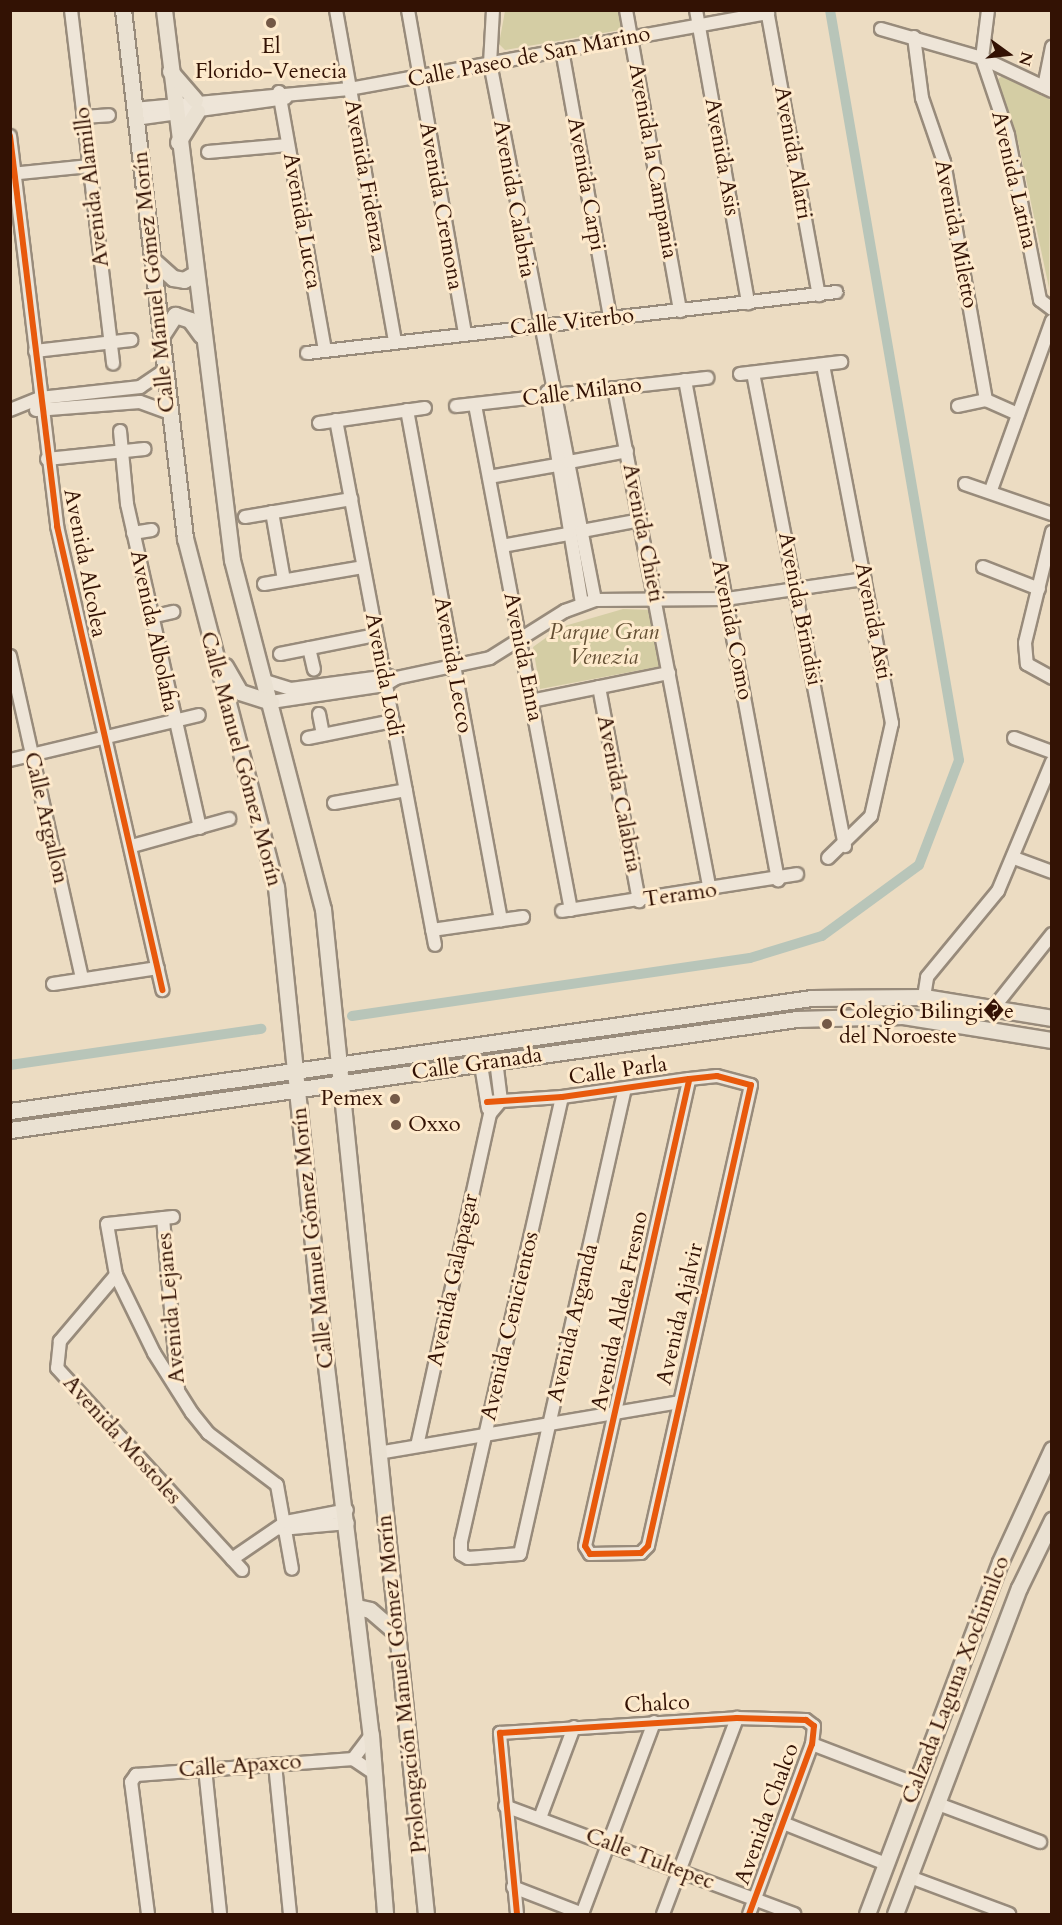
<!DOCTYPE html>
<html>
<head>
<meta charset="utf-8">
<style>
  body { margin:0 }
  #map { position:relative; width:1062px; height:1925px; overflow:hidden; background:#ecdcc2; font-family:Cardo,serif }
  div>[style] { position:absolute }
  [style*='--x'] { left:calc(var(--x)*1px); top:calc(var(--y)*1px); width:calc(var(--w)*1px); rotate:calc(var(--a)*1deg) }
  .green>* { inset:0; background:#d4cda4 }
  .canal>* { height:10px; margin:-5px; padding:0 5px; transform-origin:5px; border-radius:5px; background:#b8c5b9 }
  .roads { filter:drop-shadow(2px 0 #988b7b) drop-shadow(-2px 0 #988b7b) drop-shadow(0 2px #988b7b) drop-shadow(0 -2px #988b7b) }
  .minor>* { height:12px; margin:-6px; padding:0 6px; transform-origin:6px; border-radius:6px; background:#eee5d8 }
  .major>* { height:15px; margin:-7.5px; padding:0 7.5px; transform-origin:7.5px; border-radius:7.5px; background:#eae1d2 }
  .cycleway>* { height:6px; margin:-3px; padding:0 3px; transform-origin:3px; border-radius:3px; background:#e8590c }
  .dots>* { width:16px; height:16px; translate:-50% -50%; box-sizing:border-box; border:3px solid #feeacc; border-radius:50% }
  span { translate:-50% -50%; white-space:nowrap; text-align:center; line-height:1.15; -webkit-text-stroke:6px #feeacc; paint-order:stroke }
  .poi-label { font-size:22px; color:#331204 }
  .left { translate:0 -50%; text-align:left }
  .right { translate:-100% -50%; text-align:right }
  .street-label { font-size:22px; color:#331204 }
  .park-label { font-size:22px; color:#644f33; font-style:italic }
  .frame { position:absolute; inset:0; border:12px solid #331204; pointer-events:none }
  .north { position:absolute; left:978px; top:24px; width:60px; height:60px; -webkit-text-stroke:4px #feeacc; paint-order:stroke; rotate:105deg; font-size:16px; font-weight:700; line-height:24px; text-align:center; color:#331204 }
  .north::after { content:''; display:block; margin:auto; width:21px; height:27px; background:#331204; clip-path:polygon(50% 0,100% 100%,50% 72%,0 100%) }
</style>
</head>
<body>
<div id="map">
  <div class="green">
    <i style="clip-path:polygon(505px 11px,622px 11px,626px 29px,505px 50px,499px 44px)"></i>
    <i style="clip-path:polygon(1002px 76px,1051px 100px,1049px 288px,1018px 141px,997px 80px)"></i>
    <i style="clip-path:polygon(623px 609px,653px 610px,662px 666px,540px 689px,533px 647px,561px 627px)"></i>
  </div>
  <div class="canal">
    <i style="--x:352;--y:1016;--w:402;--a:-8.3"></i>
    <i style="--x:750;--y:958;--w:75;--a:-17"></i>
    <i style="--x:822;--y:936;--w:120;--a:-36.2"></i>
    <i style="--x:919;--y:865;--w:112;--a:-69.1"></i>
    <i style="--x:959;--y:760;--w:761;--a:-99.76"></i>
    <i style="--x:10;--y:1065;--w:254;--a:-8.2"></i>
  </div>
  <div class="roads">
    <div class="minor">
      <i style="--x:71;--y:10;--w:356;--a:83.2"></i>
      <i style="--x:336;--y:10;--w:337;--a:79.9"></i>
      <i style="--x:408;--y:10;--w:329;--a:80"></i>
      <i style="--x:493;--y:10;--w:53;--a:93.2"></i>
      <i style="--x:490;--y:63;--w:547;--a:78.94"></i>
      <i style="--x:626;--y:10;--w:306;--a:79.8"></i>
      <i style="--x:696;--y:10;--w:298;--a:79.9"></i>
      <i style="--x:767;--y:10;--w:290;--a:79.7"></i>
      <i style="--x:988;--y:10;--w:48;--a:97.1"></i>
      <i style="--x:982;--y:58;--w:81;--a:71.3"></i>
      <i style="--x:1008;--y:135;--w:168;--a:79"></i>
      <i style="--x:1040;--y:300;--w:15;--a:37"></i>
      <i style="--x:881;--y:29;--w:105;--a:16"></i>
      <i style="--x:982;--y:58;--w:77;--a:25.2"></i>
      <i style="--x:914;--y:37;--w:62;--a:82.5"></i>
      <i style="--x:922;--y:98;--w:68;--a:71"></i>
      <i style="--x:944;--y:162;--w:242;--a:80"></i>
      <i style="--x:986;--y:400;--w:34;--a:24"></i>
      <i style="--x:562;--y:50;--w:271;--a:79.8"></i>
      <i style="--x:1044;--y:87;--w:41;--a:-78.7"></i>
      <i style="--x:279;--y:92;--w:263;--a:79.9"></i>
      <i style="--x:134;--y:109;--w:216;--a:-5.3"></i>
      <i style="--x:349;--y:89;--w:426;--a:-10.3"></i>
      <i style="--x:83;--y:117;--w:26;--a:-4"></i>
      <i style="--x:135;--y:119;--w:152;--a:-7.9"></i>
      <i style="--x:10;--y:136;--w:393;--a:83.1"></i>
      <i style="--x:57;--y:526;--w:476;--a:77.2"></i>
      <i style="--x:208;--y:152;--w:80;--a:-5"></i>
      <i style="--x:10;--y:174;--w:79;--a:-5.8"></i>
      <i style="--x:35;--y:351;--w:97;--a:-6.5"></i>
      <i style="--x:307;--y:353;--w:533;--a:-6.57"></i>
      <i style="--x:823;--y:365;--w:365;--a:79.1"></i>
      <i style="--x:892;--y:723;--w:95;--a:102.7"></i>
      <i style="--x:871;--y:816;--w:60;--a:135.7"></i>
      <i style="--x:753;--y:373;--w:482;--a:79"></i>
      <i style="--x:740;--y:374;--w:102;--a:-6.8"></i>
      <i style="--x:685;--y:380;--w:509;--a:79.46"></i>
      <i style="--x:614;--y:388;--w:512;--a:79.19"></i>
      <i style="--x:547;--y:392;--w:214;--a:80.6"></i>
      <i style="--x:475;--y:405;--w:514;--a:79.24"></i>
      <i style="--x:456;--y:406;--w:253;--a:-6.4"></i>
      <i style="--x:958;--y:406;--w:29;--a:-12"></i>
      <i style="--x:10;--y:410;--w:32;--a:-22"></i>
      <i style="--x:40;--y:398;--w:101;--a:-6.3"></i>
      <i style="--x:140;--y:387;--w:29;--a:-34"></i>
      <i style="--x:36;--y:410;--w:104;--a:-4.4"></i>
      <i style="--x:140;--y:402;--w:30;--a:20"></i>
      <i style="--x:407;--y:410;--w:519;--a:79.56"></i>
      <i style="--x:336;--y:420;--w:534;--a:79.32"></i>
      <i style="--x:319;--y:423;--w:107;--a:-8.1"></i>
      <i style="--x:120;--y:431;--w:73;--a:84.5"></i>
      <i style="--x:127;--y:504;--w:332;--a:77.3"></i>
      <i style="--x:47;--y:459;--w:98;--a:-5.9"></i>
      <i style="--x:569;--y:462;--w:59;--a:-10.7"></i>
      <i style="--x:489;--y:477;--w:69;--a:-10"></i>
      <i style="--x:965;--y:484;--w:92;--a:19"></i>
      <i style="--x:991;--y:490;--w:180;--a:-70.2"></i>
      <i style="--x:272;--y:512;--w:69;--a:80"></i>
      <i style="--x:245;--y:517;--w:108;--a:-9.6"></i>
      <i style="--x:582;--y:531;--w:59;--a:-10.7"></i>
      <i style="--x:1052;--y:532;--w:114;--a:103.7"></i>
      <i style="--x:1025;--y:643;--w:21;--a:85"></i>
      <i style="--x:1027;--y:664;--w:29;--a:29"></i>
      <i style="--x:133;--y:533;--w:19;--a:-9"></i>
      <i style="--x:502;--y:546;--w:67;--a:-10.3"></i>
      <i style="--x:983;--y:567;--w:60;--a:21.4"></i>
      <i style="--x:264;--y:584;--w:100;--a:-9.7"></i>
      <i style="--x:151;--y:617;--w:23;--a:-13"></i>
      <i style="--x:309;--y:648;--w:22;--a:77"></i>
      <i style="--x:280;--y:654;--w:98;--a:-11.2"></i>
      <i style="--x:10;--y:656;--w:331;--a:77.4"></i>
      <i style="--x:265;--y:681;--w:27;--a:17"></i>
      <i style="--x:291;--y:689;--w:99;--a:-7.6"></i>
      <i style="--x:599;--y:687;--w:218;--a:79.4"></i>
      <i style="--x:531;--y:701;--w:141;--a:-11.5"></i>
      <i style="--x:271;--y:702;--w:115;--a:-8.5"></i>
      <i style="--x:385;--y:685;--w:13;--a:-32"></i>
      <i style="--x:396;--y:678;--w:96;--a:-12"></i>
      <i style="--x:490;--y:658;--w:89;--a:-32.1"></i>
      <i style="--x:565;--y:611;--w:32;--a:-20"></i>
      <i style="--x:595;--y:600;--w:131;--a:-0.4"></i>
      <i style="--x:726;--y:599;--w:140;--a:-8.2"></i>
      <i style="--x:319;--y:714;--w:21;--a:79"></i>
      <i style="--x:308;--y:738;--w:87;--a:-11.3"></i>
      <i style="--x:1014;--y:738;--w:40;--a:20.2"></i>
      <i style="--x:10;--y:760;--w:194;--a:-13.4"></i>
      <i style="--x:334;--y:803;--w:73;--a:-10.2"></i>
      <i style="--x:132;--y:846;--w:101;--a:-15.6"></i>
      <i style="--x:1014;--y:858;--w:40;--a:20.2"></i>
      <i style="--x:562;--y:911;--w:238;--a:-8.9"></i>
      <i style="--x:432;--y:930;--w:92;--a:-8.1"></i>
      <i style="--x:53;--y:984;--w:106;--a:-8.7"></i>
      <i style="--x:924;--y:997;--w:20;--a:-81"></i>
      <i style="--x:927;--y:977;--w:112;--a:-50.5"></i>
      <i style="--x:998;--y:891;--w:140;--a:-67.3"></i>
      <i style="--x:995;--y:1006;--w:92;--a:-51.6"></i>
      <i style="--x:481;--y:1065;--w:44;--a:80.8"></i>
      <i style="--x:562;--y:1097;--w:456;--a:102.8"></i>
      <i style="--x:461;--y:1542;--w:12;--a:90"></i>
      <i style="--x:461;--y:1554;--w:8;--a:30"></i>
      <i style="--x:468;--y:1558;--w:52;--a:-4.4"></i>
      <i style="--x:520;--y:1554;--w:477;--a:-77.3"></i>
      <i style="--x:487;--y:1102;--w:75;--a:-3.8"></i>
      <i style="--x:562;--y:1097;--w:128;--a:-8.1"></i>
      <i style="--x:689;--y:1079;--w:28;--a:-6"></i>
      <i style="--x:717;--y:1076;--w:35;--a:15"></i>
      <i style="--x:751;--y:1085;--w:472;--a:102.6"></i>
      <i style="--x:648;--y:1546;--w:10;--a:135"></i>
      <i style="--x:641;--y:1553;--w:51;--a:178.9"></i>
      <i style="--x:590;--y:1554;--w:9;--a:-122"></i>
      <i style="--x:585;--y:1546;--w:478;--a:-77.4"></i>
      <i style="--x:173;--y:1217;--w:66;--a:173.9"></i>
      <i style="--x:107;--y:1224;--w:52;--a:80"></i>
      <i style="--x:116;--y:1275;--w:87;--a:64"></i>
      <i style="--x:154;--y:1353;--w:71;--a:57.7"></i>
      <i style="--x:192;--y:1413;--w:26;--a:51"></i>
      <i style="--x:208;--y:1433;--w:86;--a:37"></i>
      <i style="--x:277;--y:1485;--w:85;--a:79.9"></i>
      <i style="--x:163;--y:1218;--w:173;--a:85"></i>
      <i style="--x:116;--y:1275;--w:87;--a:130.3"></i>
      <i style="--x:60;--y:1341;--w:27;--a:96"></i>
      <i style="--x:57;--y:1368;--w:274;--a:47.5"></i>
      <i style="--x:417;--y:1446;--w:340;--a:-77.6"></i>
      <i style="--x:490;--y:1114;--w:17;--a:-50"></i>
      <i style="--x:501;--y:1101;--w:39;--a:-97"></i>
      <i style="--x:378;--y:1453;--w:304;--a:-9.6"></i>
      <i style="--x:281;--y:1529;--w:67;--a:-5.1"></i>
      <i style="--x:232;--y:1559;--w:65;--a:-34.4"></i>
      <i style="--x:286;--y:1522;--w:62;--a:-11.1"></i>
      <i style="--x:812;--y:1744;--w:111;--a:21"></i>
      <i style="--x:353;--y:1759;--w:30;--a:-53"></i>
      <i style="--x:275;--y:1764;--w:151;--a:84.3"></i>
      <i style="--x:205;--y:1768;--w:147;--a:84.1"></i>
      <i style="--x:938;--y:1804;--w:109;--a:20.4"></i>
      <i style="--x:505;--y:1806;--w:309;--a:20.5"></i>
      <i style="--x:540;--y:1818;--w:97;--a:-69.5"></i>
      <i style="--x:783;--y:1823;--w:111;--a:21.7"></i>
      <i style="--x:910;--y:1877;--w:106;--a:20.5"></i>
      <i style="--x:513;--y:1887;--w:75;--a:21.1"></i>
      <i style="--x:148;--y:1914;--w:133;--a:-97.3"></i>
      <i style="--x:131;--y:1782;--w:9;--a:-54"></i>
      <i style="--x:136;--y:1775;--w:218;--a:-4.2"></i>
      <i style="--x:353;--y:1759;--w:25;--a:34"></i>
      <i style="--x:517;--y:1914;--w:182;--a:-95.4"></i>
      <i style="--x:500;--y:1733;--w:237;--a:-3.6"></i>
      <i style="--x:737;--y:1718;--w:69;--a:1.7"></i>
      <i style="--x:806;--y:1720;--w:10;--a:37"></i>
      <i style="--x:814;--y:1726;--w:18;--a:96"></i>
      <i style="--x:812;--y:1744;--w:181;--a:110.3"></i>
      <i style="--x:582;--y:1914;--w:205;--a:-69.4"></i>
      <i style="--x:663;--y:1914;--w:210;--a:-69.3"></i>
    </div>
    <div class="major">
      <i style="--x:123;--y:10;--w:532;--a:83.3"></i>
      <i style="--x:185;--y:538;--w:361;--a:75.4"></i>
      <i style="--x:276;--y:887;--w:448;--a:84.1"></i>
      <i style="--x:322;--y:1333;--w:405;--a:83.1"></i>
      <i style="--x:371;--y:1735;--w:180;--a:85.5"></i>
      <i style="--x:164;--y:10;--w:554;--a:82.95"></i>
      <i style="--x:232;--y:560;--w:361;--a:75.4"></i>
      <i style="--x:323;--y:909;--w:1010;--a:84.15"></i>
      <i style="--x:170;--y:71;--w:38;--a:49"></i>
      <i style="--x:178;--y:142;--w:36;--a:-58"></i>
      <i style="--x:153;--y:260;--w:27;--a:42"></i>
      <i style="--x:173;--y:278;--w:11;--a:10"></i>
      <i style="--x:184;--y:280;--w:12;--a:-31"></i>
      <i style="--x:162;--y:335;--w:24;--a:-57"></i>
      <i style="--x:175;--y:315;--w:16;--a:18"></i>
      <i style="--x:190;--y:320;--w:19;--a:54"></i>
      <i style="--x:225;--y:666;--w:30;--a:60"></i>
      <i style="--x:240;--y:692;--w:33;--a:18"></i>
      <i style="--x:10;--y:1111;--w:810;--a:-8.02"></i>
      <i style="--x:812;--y:998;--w:112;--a:-0.5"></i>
      <i style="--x:924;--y:997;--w:130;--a:9.3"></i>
      <i style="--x:10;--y:1130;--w:795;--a:-8.03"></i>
      <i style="--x:797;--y:1019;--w:106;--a:-1.6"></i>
      <i style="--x:903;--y:1016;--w:151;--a:9.2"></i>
      <i style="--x:357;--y:1607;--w:13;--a:13"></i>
      <i style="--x:370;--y:1610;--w:35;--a:41"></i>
      <i style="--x:867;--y:1914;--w:376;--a:-69.3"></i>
      <i style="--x:1000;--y:1562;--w:124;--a:-65.3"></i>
      <i style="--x:895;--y:1914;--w:349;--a:-69.2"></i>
      <i style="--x:1019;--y:1588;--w:76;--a:-64.1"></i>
    </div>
  </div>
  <div class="cycleway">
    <i style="--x:10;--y:136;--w:393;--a:83.1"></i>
    <i style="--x:57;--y:526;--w:476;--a:77.2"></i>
    <i style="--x:487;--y:1102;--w:75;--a:-3.8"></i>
    <i style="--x:562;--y:1097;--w:128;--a:-8.1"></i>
    <i style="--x:689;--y:1079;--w:28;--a:-6"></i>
    <i style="--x:717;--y:1076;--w:35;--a:15"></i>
    <i style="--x:751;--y:1085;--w:472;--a:102.6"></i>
    <i style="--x:648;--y:1546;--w:10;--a:135"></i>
    <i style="--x:641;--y:1553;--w:51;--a:178.9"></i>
    <i style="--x:590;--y:1554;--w:9;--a:-122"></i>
    <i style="--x:585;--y:1546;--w:478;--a:-77.4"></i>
    <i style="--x:517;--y:1914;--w:182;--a:-95.4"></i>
    <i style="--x:500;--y:1733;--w:237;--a:-3.6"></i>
    <i style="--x:737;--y:1718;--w:69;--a:1.7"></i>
    <i style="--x:806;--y:1720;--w:10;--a:37"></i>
    <i style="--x:814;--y:1726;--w:18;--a:96"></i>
    <i style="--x:812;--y:1744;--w:181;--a:110.3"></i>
  </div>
  <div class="dots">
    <i style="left:271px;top:23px;background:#745946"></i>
    <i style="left:827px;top:1024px;background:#745946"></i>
    <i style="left:395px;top:1099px;background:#745946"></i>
    <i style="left:396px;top:1125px;background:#745946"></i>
  </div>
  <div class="poi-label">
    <span style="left:271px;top:59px">El<br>Florido-Venecia</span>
    <span class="left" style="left:839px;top:1024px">Colegio Bilingi�e<br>del Noroeste</span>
    <span class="right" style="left:383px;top:1099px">Pemex</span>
    <span class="left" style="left:408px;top:1125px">Oxxo</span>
  </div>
  <div class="street-label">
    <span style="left:529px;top:57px;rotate:-11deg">Calle Paseo de San Marino</span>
    <span style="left:793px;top:153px;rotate:80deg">Avenida Alatri</span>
    <span style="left:722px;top:157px;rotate:80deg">Avenida Asis</span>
    <span style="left:653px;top:161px;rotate:80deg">Avenida la Campania</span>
    <span style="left:365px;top:176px;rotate:80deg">Avenida Fidenza</span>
    <span style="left:1014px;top:180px;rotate:77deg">Avenida Latina</span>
    <span style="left:586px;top:184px;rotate:80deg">Avenida Carpi</span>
    <span style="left:92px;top:187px;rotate:-97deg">Avenida Alamillo</span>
    <span style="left:514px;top:199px;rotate:80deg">Avenida Calabria</span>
    <span style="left:441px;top:206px;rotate:80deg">Avenida Cremona</span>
    <span style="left:302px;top:221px;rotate:80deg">Avenida Lucca</span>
    <span style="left:956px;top:234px;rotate:79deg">Avenida Miletto</span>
    <span style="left:154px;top:282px;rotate:-96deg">Calle Manuel Gómez Morín</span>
    <span style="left:572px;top:322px;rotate:-6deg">Calle Viterbo</span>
    <span style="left:582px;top:392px;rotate:-7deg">Calle Milano</span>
    <span style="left:643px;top:533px;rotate:79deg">Avenida Chieti</span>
    <span style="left:85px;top:563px;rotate:79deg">Avenida Alcolea</span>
    <span style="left:800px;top:609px;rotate:79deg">Avenida Brindisi</span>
    <span style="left:873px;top:621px;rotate:79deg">Avenida Asti</span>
    <span style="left:732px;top:630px;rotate:79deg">Avenida Como</span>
    <span style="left:154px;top:631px;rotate:78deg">Avenida Albolafia</span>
    <span style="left:523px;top:657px;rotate:79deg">Avenida Enna</span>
    <span style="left:453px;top:665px;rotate:80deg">Avenida Lecco</span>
    <span style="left:384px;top:675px;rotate:79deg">Avenida Lodi</span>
    <span style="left:241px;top:759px;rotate:75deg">Calle Manuel Gómez Morín</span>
    <span style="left:619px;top:794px;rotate:79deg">Avenida Calabria</span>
    <span style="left:46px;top:818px;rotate:77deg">Calle Argallon</span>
    <span style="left:680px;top:895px;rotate:-8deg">Teramo</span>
    <span style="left:477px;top:1064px;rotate:-8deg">Calle Granada</span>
    <span style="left:618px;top:1071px;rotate:-8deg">Calle Parla</span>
    <span style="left:313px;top:1238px;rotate:-96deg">Calle Manuel Gómez Morín</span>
    <span style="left:453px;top:1280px;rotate:-78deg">Avenida Galapagar</span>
    <span style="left:171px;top:1308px;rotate:-95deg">Avenida Lejanes</span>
    <span style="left:620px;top:1311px;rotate:-78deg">Avenida Aldea Fresno</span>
    <span style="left:680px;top:1314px;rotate:-77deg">Avenida Ajalvir</span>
    <span style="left:573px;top:1323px;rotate:-77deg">Avenida Arganda</span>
    <span style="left:510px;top:1326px;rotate:-77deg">Avenida Cenicientos</span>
    <span style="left:122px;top:1440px;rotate:48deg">Avenida Mostoles</span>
    <span style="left:956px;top:1680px;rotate:-69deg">Calzada Laguna Xochimilco</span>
    <span style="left:402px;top:1684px;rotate:-96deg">Prolongación Manuel Gómez Morín</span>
    <span style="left:657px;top:1704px;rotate:-3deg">Chalco</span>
    <span style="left:240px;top:1766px;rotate:-4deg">Calle Apaxco</span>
    <span style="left:767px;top:1814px;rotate:-70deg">Avenida Chalco</span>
    <span style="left:650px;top:1859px;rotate:21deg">Calle Tultepec</span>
  </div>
  <div class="park-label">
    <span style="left:604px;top:645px">Parque Gran<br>Venezia</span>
  </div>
  <div class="frame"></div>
  <div class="north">N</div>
</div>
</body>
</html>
